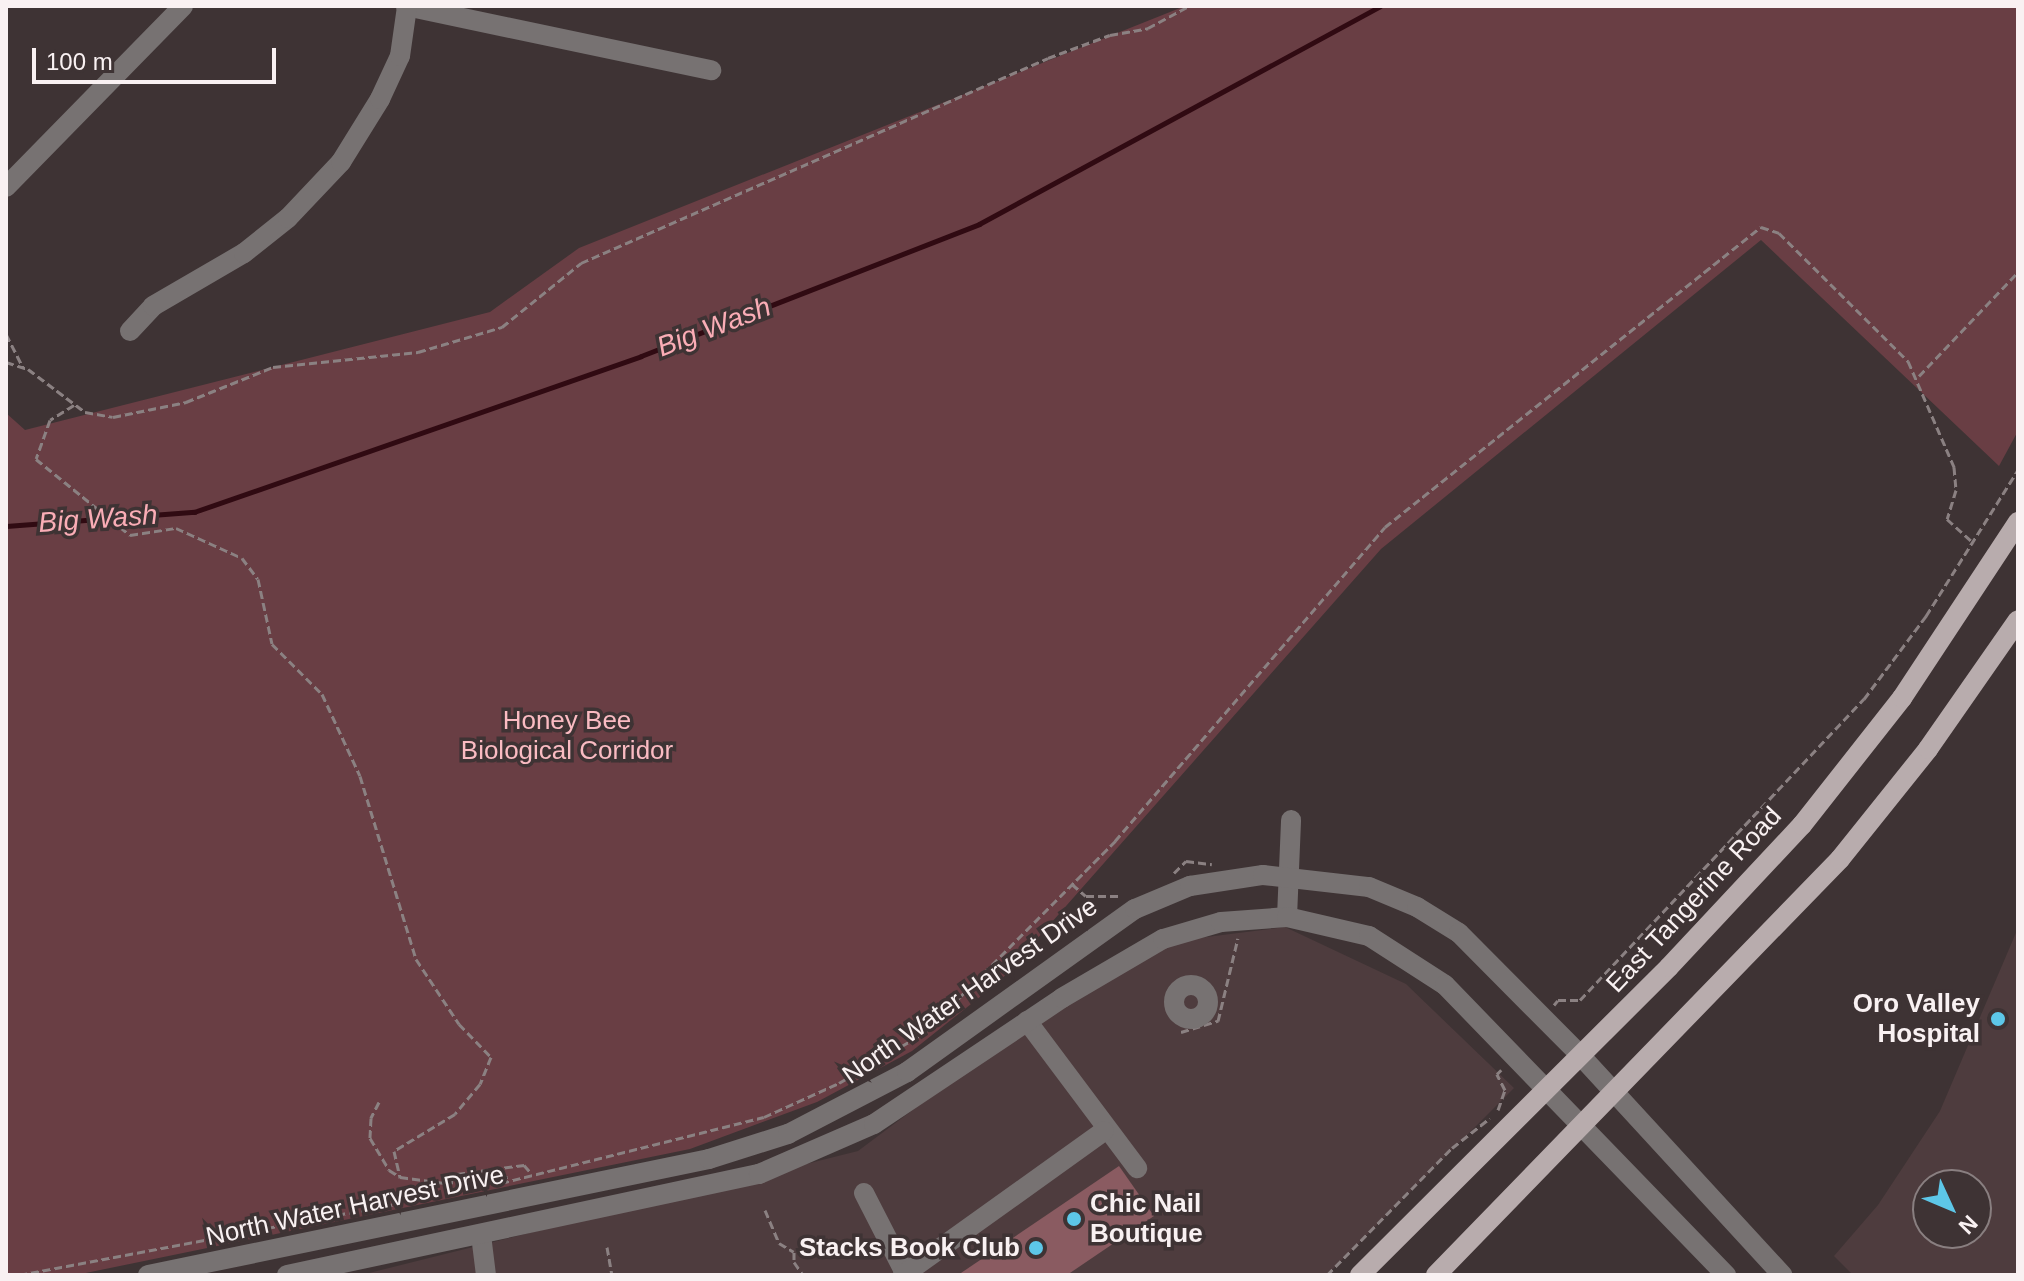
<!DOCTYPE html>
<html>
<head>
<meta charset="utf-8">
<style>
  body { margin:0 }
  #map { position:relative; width:2024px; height:1281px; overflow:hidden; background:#3e3334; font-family:Helvetica,sans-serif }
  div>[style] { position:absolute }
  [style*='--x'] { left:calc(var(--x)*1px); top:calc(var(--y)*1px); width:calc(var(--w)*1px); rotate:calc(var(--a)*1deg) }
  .built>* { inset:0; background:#4e3c3e }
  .green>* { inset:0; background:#693e44 }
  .stream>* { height:5px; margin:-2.5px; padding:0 2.5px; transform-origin:2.5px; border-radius:2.5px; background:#300a12 }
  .building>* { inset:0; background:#8a5b61 }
  .path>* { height:3px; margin-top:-1.5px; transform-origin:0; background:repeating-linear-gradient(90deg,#8b8182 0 8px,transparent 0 12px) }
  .minor>* { height:20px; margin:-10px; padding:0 10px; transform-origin:10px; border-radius:10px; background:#777272 }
  .minor>.ring { margin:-10px; padding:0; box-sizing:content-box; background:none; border:20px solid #777272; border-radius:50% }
  .major>* { height:20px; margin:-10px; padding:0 10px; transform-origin:10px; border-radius:10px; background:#b8acad }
  .dots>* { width:22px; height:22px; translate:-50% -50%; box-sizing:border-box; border:4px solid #3e3334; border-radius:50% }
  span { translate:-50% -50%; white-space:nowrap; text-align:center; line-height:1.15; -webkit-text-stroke:7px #3e3334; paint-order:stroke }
  .park-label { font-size:26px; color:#fabbc2 }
  .street-label { font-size:26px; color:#f9f1f2 }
  .poi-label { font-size:26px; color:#f9f1f2; font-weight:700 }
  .right { translate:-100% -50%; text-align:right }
  .left { translate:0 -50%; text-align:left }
  .water-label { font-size:28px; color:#faadb6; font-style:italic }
  .frame { position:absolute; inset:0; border:8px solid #f9f1f2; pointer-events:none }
  .north { position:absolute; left:1912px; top:1169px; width:80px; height:80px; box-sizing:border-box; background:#3e3334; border:2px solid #897f80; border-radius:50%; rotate:134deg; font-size:22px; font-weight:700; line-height:32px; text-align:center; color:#f9f1f2 }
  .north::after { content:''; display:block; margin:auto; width:28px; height:36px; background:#5dc7e8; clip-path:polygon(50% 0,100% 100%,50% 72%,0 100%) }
  .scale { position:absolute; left:32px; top:48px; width:244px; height:36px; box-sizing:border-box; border:4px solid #f9f1f2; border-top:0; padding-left:10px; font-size:24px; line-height:28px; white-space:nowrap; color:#f9f1f2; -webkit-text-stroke:6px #3e3334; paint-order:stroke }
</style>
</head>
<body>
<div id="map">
  <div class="built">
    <i style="clip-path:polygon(1285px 927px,1406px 984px,1514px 1088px,1327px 1275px,361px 1275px,858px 1151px,1030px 1022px,1175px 941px)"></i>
    <i style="clip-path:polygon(evenodd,2018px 928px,2018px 1275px,1853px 1275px,1834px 1256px,1878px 1205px,1940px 1111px,2018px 928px,1928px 1185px,1976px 1185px,1976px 1233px,1928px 1233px,1928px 1185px)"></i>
  </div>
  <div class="green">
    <i style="clip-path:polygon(1185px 6px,2018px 6px,2018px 431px,1999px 466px,1761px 240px,1381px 549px,1000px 981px,912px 1051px,817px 1102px,690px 1149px,76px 1275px,6px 1275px,6px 413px,25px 430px,490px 312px,579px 248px)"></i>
  </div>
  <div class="stream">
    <i style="--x:6;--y:526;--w:189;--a:-4.3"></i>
    <i style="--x:194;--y:512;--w:473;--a:-19.2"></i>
    <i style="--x:641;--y:356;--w:363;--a:-21.3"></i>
    <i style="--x:979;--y:224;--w:456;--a:-28.5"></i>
  </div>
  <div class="building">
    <i style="clip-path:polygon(1119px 1166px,1154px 1216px,1067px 1275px,958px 1275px)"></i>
  </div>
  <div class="path">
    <i style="--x:6;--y:334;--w:37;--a:63"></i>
    <i style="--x:6;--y:362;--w:23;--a:18"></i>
    <i style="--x:28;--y:369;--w:71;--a:37"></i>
    <i style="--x:85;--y:412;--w:28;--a:10"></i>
    <i style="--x:113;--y:417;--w:75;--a:-11.6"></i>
    <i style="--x:186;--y:402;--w:94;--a:-21.9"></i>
    <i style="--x:273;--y:367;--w:146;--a:-5.9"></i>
    <i style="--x:418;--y:352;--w:88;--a:-16.6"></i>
    <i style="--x:502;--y:327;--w:102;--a:-39"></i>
    <i style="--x:581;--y:263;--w:510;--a:-23.7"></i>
    <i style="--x:1048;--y:58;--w:66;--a:-20.4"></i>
    <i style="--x:1110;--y:35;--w:39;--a:-10"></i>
    <i style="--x:1148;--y:28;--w:47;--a:-28.2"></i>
    <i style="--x:1919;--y:376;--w:144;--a:-46.4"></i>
    <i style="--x:74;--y:405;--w:28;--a:148"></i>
    <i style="--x:50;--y:420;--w:41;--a:109.7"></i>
    <i style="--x:36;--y:459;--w:121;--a:39"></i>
    <i style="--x:130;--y:535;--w:47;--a:-8.7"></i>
    <i style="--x:176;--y:528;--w:72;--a:24.4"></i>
    <i style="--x:242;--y:558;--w:26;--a:53"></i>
    <i style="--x:258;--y:579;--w:66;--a:77.8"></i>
    <i style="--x:272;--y:644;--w:71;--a:45"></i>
    <i style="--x:322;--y:694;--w:90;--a:65.1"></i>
    <i style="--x:360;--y:776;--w:191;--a:73"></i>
    <i style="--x:416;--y:959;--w:78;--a:56.5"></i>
    <i style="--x:459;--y:1024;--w:46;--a:45.9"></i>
    <i style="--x:491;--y:1057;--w:29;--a:112"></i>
    <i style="--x:480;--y:1084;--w:39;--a:130"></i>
    <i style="--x:455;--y:1114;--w:71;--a:148.8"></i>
    <i style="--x:394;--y:1151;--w:27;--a:77"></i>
    <i style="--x:1174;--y:873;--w:17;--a:-45"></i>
    <i style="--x:1186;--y:861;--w:26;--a:7"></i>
    <i style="--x:1072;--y:884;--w:18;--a:41"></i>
    <i style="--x:1086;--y:896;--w:33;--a:0"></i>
    <i style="--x:1554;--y:1005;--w:6;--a:-51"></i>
    <i style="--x:1558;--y:1000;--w:22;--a:0"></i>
    <i style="--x:1580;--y:1000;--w:414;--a:-46.7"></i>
    <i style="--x:1864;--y:699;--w:104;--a:-53.2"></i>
    <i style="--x:1926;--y:616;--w:173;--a:-57.8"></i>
    <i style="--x:1181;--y:1032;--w:39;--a:-17"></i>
    <i style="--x:1218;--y:1021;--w:85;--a:-76.5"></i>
    <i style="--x:379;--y:1102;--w:18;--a:117"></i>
    <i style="--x:371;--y:1118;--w:20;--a:93"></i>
    <i style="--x:370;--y:1138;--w:37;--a:59"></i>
    <i style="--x:389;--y:1170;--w:13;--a:32"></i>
    <i style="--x:400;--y:1177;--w:45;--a:7.6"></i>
    <i style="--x:445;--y:1183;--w:63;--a:-5.4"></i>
    <i style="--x:1498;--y:1110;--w:21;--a:-71"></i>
    <i style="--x:1505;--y:1090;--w:18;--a:-117"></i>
    <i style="--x:1497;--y:1074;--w:6;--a:-45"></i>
    <i style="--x:2017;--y:1166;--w:1;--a:45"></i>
    <i style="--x:450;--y:1182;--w:11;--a:-49"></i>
    <i style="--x:457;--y:1174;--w:68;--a:-7.7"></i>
    <i style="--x:524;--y:1165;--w:11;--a:49"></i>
    <i style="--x:501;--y:1183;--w:271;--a:-14.1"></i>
    <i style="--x:764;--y:1117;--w:82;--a:-24.4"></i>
    <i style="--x:839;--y:1083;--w:99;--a:-30.5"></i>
    <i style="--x:924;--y:1033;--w:271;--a:-45.1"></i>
    <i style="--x:1115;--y:841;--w:414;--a:-49.3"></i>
    <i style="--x:1385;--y:527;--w:481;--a:-38.6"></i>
    <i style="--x:1761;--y:227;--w:19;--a:18"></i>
    <i style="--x:1779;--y:233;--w:182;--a:44.8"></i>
    <i style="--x:1908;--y:361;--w:116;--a:66.5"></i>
    <i style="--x:1954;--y:467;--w:23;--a:85"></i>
    <i style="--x:1956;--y:490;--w:30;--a:107"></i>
    <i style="--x:1947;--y:519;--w:36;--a:42"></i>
    <i style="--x:765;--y:1210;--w:36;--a:67"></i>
    <i style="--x:779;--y:1243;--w:17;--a:31"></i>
    <i style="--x:794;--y:1252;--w:10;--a:90"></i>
    <i style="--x:794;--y:1262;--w:16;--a:55"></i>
    <i style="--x:607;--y:1247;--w:28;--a:80"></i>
    <i style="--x:19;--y:1275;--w:384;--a:-10.7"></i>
    <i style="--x:1327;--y:1275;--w:178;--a:-45.5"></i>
    <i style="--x:1452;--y:1148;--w:48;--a:-38.3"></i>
  </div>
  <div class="minor">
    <i style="--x:406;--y:6;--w:312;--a:11.9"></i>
    <i style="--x:6;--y:187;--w:253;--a:-45.6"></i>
    <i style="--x:130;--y:331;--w:34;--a:-47"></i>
    <i style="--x:153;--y:306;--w:105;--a:-30.2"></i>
    <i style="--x:244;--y:253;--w:56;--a:-38.5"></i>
    <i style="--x:288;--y:218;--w:77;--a:-46.6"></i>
    <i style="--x:341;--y:162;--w:74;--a:-58.2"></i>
    <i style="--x:380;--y:99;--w:47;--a:-65.1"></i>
    <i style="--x:400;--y:56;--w:49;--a:-81.9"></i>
    <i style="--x:1287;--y:917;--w:97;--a:-87.6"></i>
    <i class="ring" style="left:1174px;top:985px;width:14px;height:14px"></i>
    <i style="--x:1027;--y:1021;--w:184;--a:53.2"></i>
    <i style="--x:864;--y:1193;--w:92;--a:62.9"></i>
    <i style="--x:481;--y:1235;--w:40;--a:82.9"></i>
    <i style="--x:148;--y:1275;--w:573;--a:-11.68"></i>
    <i style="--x:709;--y:1159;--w:83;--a:-17.6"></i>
    <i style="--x:788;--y:1134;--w:134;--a:-27.5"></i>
    <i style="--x:907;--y:1072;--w:280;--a:-35.6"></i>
    <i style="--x:1135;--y:909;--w:60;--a:-22.7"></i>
    <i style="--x:1190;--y:886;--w:74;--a:-8.6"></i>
    <i style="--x:1263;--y:875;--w:107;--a:6.5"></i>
    <i style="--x:1369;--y:887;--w:52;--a:22.6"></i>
    <i style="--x:1417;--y:907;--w:49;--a:31.8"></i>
    <i style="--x:1459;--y:933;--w:172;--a:45.2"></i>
    <i style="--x:1580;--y:1055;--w:299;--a:47.4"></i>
    <i style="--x:287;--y:1275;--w:483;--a:-12.1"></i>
    <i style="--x:759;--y:1174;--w:125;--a:-23.5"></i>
    <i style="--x:874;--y:1124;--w:226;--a:-33.8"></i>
    <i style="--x:1062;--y:998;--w:117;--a:-30.3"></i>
    <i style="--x:1163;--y:939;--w:60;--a:-16.3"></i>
    <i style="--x:1221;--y:922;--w:66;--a:-4.3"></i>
    <i style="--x:1287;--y:917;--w:84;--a:13"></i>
    <i style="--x:1369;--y:936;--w:90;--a:32.8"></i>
    <i style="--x:1445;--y:985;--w:404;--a:45.9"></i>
    <i style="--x:903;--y:1275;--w:247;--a:-35.6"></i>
  </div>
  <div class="major">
    <i style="--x:1360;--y:1275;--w:436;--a:-44.9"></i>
    <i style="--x:1669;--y:967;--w:195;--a:-46.9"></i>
    <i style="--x:1802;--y:825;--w:162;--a:-51.8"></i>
    <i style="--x:1902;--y:698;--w:211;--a:-56.6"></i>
    <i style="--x:1436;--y:1275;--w:580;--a:-45.84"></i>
    <i style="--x:1840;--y:859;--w:141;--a:-51.3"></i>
    <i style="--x:1928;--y:749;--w:157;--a:-55.1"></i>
  </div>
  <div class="dots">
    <i style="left:1998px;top:1019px;background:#5dc7e8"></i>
    <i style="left:1074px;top:1219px;background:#5dc7e8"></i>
    <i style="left:1036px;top:1248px;background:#5dc7e8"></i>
  </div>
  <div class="park-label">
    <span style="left:567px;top:736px">Honey Bee<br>Biological Corridor</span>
  </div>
  <div class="street-label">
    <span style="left:1694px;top:900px;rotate:-47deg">East Tangerine Road</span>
    <span style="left:970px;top:991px;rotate:-35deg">North Water Harvest Drive</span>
    <span style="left:355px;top:1206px;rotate:-12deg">North Water Harvest Drive</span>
  </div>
  <div class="poi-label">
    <span class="right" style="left:1980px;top:1019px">Oro Valley<br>Hospital</span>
    <span class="left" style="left:1090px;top:1219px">Chic Nail<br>Boutique</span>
    <span class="right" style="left:1020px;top:1248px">Stacks Book Club</span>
  </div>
  <div class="water-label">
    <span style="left:714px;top:327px;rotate:-21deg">Big Wash</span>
    <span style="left:98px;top:519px;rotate:-4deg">Big Wash</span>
  </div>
  <div class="frame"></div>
  <div class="north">N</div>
  <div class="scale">100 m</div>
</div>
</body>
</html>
